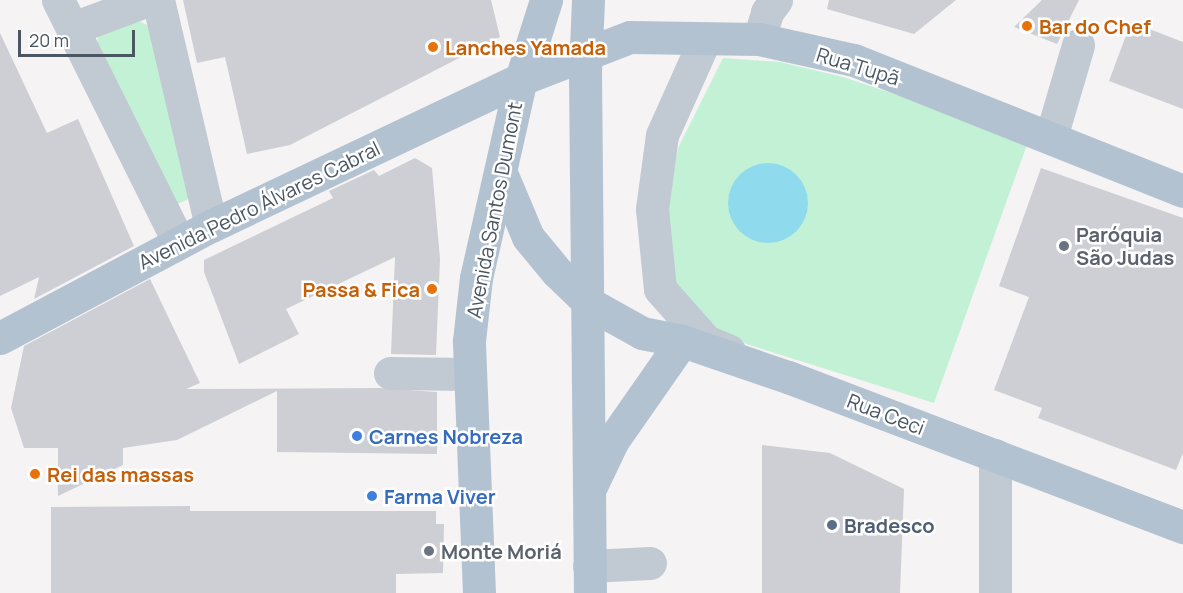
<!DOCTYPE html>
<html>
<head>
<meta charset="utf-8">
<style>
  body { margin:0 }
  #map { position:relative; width:1183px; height:593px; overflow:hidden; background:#f5f3f3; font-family:Manrope,sans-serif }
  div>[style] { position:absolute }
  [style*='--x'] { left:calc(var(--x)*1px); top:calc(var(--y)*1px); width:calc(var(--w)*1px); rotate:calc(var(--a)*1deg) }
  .green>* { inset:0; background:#c3f1d5 }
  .water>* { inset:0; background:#90daee }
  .round { border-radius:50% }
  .building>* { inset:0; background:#cdcfd5 }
  .minor>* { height:33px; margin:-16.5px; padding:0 16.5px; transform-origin:16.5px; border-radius:16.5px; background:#c1cad2 }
  .major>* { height:33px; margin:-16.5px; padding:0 16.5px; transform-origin:16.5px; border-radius:16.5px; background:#b3c2d1 }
  .dots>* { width:16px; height:16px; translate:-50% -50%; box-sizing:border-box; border:3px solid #fff; border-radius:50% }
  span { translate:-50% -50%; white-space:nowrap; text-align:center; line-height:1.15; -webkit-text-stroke:5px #fff; paint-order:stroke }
  .food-label { font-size:20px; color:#c56008; font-weight:700 }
  .left { translate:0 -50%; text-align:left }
  .right { translate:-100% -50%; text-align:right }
  .street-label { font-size:20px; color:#4a5661 }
  .worship-label { font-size:20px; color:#5b616d; font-weight:700 }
  .shop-label { font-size:20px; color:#366cbe; font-weight:700 }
  .service-label { font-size:20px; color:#4e5e75; font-weight:700 }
  .scale { position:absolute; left:18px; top:30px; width:117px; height:27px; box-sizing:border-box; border:3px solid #4a5661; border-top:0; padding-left:8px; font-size:18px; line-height:21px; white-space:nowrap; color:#4a5661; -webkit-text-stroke:4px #fff; paint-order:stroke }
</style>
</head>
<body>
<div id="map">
  <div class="green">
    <i style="clip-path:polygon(132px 18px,154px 28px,193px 197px,175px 205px,97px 44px,99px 31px)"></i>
    <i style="clip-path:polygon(723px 58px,780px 62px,843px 77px,1029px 139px,934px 403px,705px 331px,677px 287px,668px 245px,669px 195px,678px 148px)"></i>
  </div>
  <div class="water">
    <i class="round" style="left:728px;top:163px;width:80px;height:80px"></i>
  </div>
  <div class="building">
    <i style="clip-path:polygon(183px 0,491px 0,500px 37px,290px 145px,247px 154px,225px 57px,197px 63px)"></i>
    <i style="clip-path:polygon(829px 0,956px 0,914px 34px,827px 9px)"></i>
    <i style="clip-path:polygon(1042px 0,1079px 0,1057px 44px,1014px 27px)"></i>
    <i style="clip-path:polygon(1131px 22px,1183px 42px,1183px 109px,1109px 81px)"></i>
    <i style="clip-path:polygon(0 33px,47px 133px,78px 119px,134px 246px,34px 299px,39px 277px,0 296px)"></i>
    <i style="clip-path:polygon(415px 158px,432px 168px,440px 259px,436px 355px,391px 354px,395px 257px,286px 309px,299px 334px,239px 364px,204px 272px,204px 260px,333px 198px,329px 191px,374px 170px,379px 176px)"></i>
    <i style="clip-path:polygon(1041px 168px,1183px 218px,1183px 453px,1176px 470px,1038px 418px,1042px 408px,994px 390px,1029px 297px,999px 286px)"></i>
    <i style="clip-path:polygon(150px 279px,200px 383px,186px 389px,380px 388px,437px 392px,437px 454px,277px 452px,277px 391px,177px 440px,123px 448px,123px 465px,58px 496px,58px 448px,24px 448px,11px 408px,24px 346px)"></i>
    <i style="clip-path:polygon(762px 445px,830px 453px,904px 489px,900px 593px,762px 593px)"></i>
    <i style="clip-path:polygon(190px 506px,190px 511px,436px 511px,436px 524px,444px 524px,443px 573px,396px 574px,396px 593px,51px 593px,51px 507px)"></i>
  </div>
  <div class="minor">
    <i style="--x:58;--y:0;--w:271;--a:63.5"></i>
    <i style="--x:158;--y:0;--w:232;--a:76.8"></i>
    <i style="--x:73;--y:28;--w:80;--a:-20.5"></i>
    <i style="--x:705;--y:39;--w:105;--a:114.1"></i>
    <i style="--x:662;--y:135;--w:75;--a:97.7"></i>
    <i style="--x:652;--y:209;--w:80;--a:84.3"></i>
    <i style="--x:660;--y:289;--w:69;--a:48.5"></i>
    <i style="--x:706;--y:341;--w:25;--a:23"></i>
    <i style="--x:759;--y:39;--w:28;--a:-73"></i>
    <i style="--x:767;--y:12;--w:15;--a:-53"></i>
    <i style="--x:1051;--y:137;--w:96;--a:-73.6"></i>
    <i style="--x:390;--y:373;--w:79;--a:0.7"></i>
    <i style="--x:995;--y:455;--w:138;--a:90"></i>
    <i style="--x:589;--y:566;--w:61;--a:-2.8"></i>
  </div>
  <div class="major">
    <i style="--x:588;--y:0;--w:73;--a:92.4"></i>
    <i style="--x:585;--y:73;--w:520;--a:89.45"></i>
    <i style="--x:501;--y:173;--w:69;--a:67.1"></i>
    <i style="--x:528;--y:237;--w:45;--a:50.4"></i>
    <i style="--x:557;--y:272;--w:46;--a:44.1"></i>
    <i style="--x:590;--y:304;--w:60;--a:29.1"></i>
    <i style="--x:642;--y:333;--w:41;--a:11.3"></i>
    <i style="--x:682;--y:341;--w:112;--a:18.8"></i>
    <i style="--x:788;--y:377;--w:423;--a:20.8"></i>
    <i style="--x:0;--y:338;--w:239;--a:-28"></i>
    <i style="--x:211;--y:226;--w:343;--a:-25.4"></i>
    <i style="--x:521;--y:79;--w:117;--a:-21.1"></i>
    <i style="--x:630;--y:37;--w:129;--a:0.9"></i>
    <i style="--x:759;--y:39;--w:97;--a:12.5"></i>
    <i style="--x:854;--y:60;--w:354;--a:21.7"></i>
    <i style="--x:590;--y:488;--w:53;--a:-64.4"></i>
    <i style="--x:613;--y:440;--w:121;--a:-55.1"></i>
    <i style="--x:479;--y:593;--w:252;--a:-92.3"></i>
    <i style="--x:469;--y:341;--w:63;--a:-83.7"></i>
    <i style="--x:476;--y:278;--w:204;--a:-77.3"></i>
    <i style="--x:521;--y:79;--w:83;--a:-72.4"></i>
  </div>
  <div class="dots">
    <i style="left:1027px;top:26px;background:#e8710a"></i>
    <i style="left:433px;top:47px;background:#e8710a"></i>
    <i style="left:1064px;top:246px;background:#6b7280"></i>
    <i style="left:432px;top:289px;background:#e8710a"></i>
    <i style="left:357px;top:436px;background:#3f7fe0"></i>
    <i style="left:35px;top:474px;background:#e8710a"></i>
    <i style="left:372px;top:496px;background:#3f7fe0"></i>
    <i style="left:832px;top:525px;background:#5c6f8a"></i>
    <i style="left:429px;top:551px;background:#6b7280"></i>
  </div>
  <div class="food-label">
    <span class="left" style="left:1039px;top:26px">Bar do Chef</span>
    <span class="left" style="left:445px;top:47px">Lanches Yamada</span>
    <span class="right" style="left:420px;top:289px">Passa &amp; Fica</span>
    <span class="left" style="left:47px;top:474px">Rei das massas</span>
  </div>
  <div class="street-label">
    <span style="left:858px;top:66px;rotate:17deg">Rua Tupã</span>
    <span style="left:259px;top:205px;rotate:-26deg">Avenida Pedro Álvares Cabral</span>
    <span style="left:494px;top:210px;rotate:-79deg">Avenida Santos Dumont</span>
    <span style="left:886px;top:414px;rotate:21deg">Rua Ceci</span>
  </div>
  <div class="worship-label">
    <span class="left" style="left:1076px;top:246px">Paróquia<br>São Judas</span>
    <span class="left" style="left:441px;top:551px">Monte Moriá</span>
  </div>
  <div class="shop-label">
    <span class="left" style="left:369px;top:436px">Carnes Nobreza</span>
    <span class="left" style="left:384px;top:496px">Farma Viver</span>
  </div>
  <div class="service-label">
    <span class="left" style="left:844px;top:525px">Bradesco</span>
  </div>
  <div class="scale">20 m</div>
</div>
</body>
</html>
